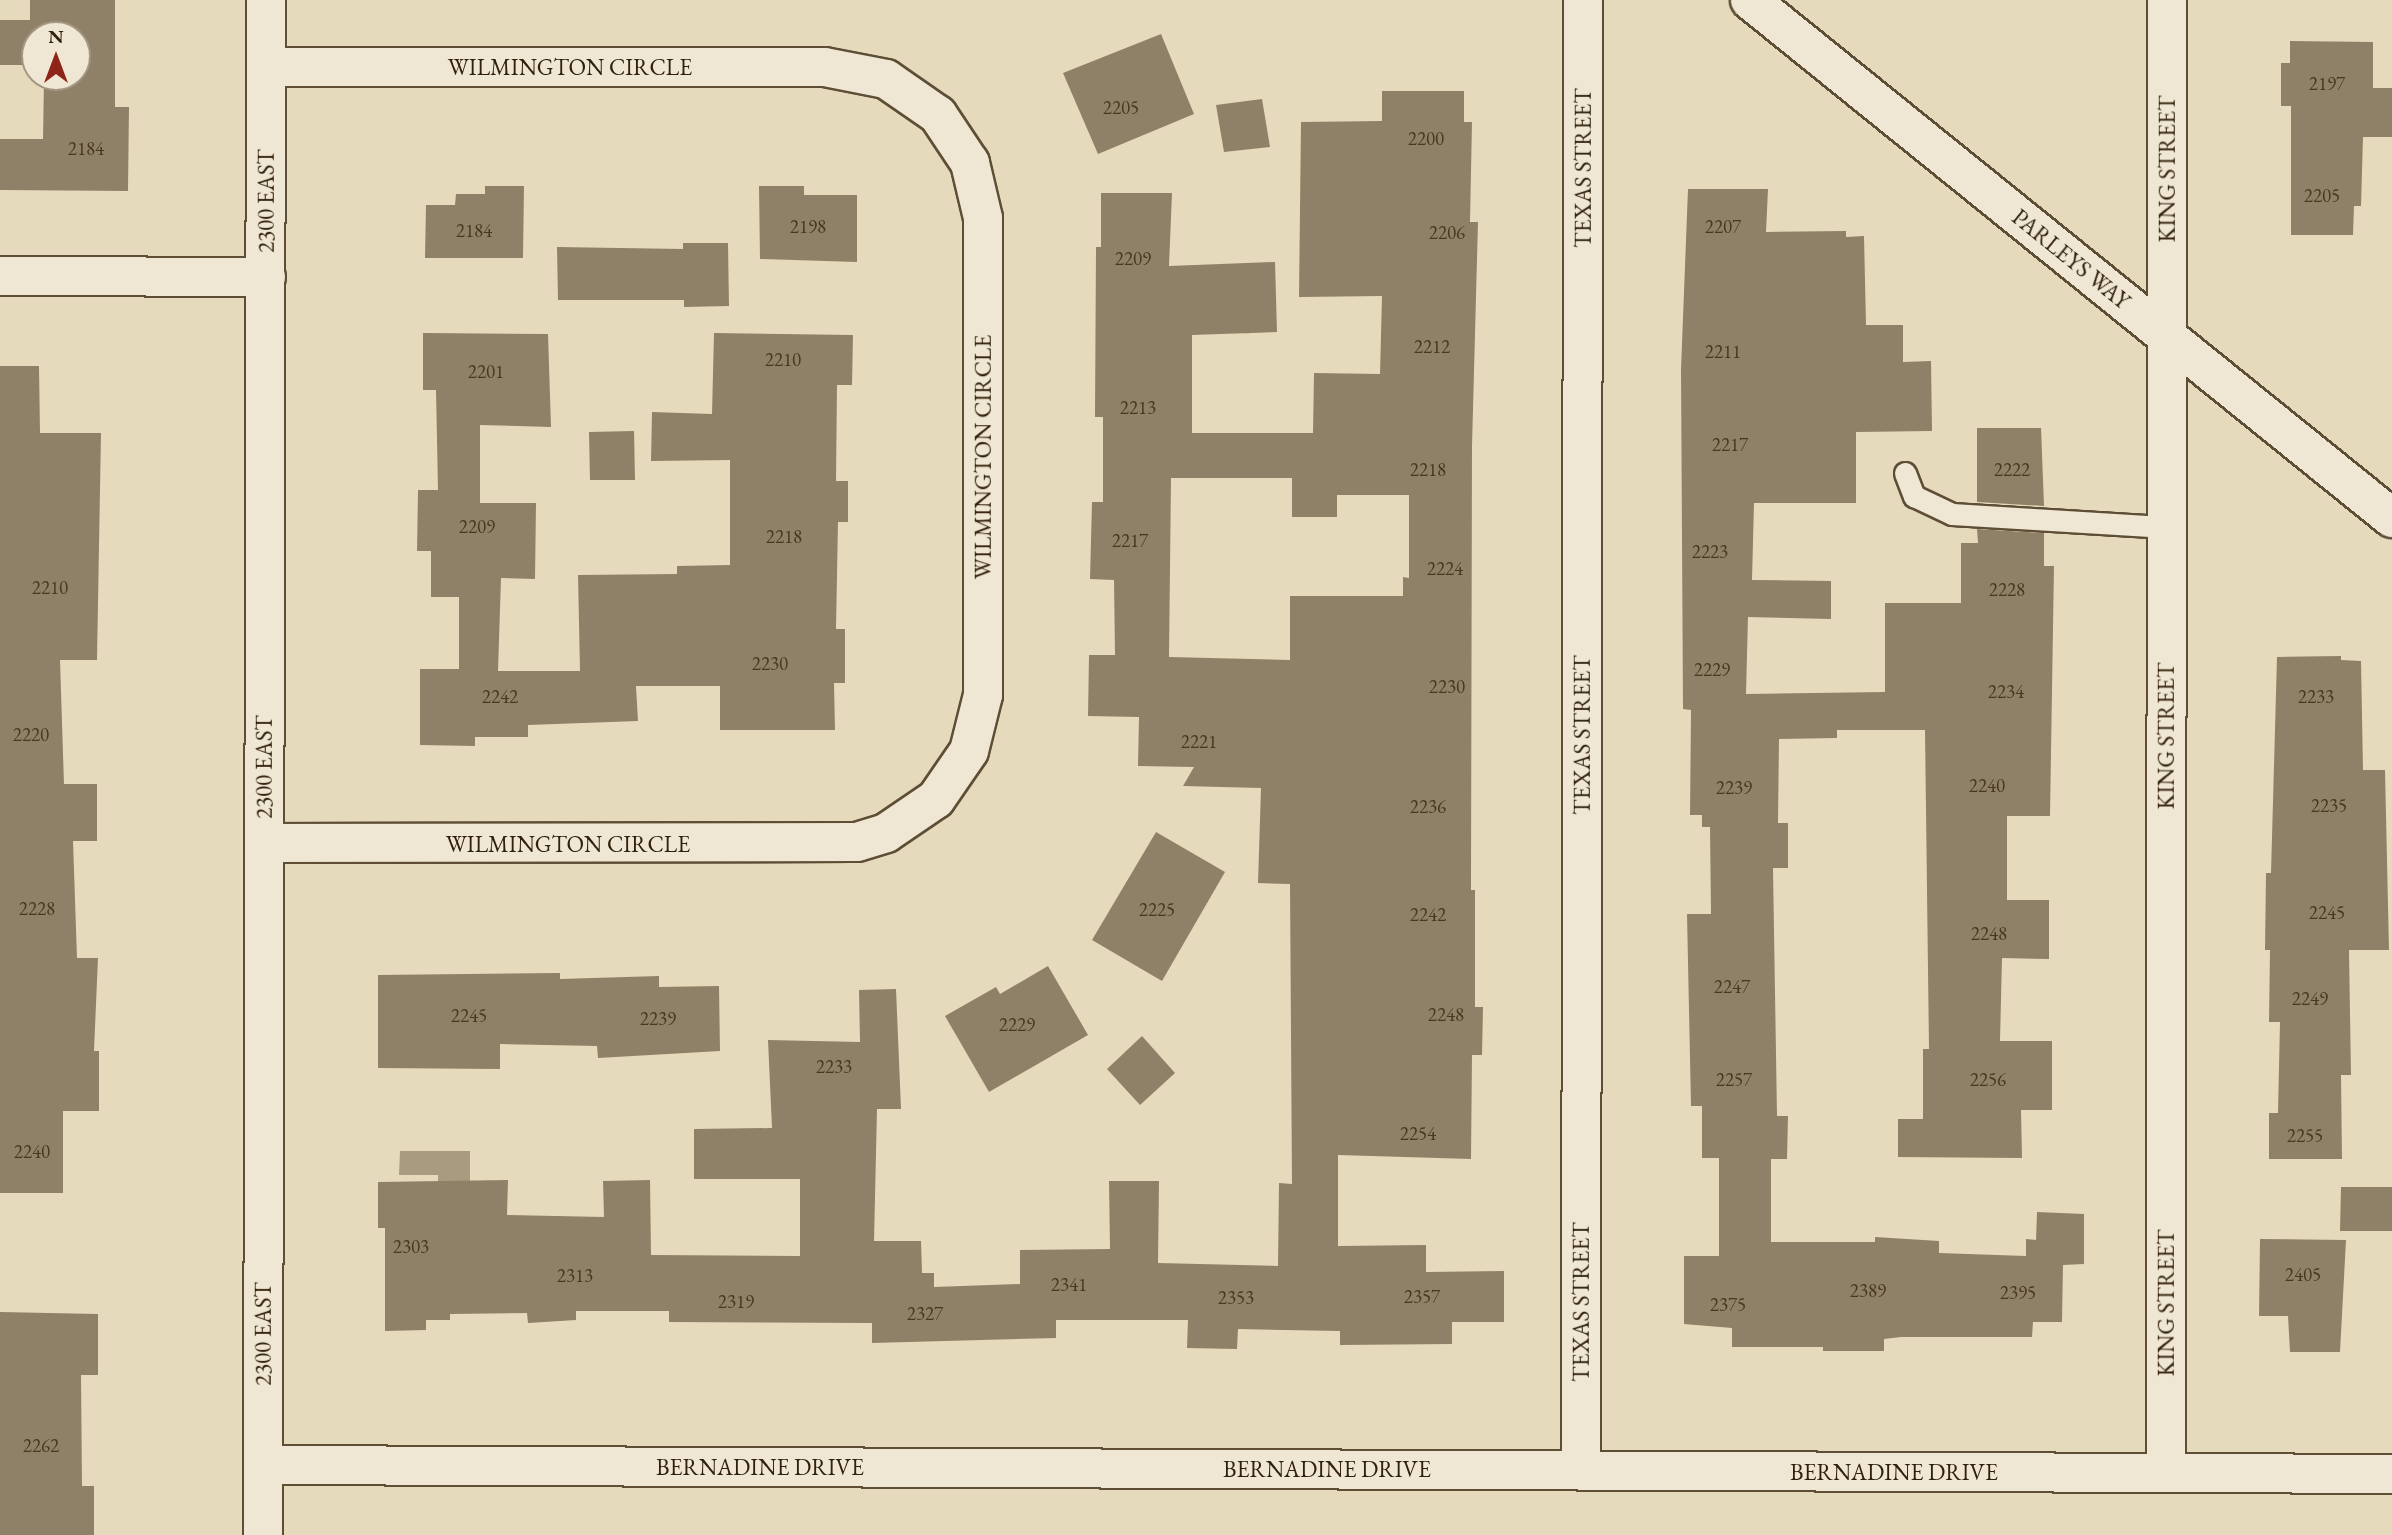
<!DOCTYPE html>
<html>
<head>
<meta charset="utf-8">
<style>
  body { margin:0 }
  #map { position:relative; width:2392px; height:1535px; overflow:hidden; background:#e6dabc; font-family:"EB Garamond",serif }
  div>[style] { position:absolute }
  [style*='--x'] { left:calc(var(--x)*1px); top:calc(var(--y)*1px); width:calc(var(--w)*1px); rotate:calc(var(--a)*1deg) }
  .water>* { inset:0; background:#a89b7f }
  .building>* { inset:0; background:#8f8167 }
  .roads { filter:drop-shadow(2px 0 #5e4e36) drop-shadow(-2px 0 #5e4e36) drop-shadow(0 2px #5e4e36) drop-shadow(0 -2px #5e4e36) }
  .service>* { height:21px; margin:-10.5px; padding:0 10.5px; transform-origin:10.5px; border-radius:10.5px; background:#efe7d3 }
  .minor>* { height:38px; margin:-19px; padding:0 19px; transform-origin:19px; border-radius:19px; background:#efe7d3 }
  .tertiary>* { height:38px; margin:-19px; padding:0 19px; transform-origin:19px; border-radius:19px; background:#efe7d3 }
  .secondary>* { height:38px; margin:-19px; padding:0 19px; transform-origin:19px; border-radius:19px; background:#efe7d3 }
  span { translate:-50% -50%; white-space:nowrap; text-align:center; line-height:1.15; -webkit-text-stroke:6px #efe7d3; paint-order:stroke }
  .number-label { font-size:19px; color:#483821 }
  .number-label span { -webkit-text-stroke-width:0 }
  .street-label { font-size:23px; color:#31200a }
  .north { position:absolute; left:21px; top:21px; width:70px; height:70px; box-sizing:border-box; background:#efe7d3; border:2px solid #a39783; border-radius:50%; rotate:0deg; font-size:19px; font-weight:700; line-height:28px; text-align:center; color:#31200a }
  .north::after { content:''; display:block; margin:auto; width:24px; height:32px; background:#8f2418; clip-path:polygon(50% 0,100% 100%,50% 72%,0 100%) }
</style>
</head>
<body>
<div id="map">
  <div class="water">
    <i style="clip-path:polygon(400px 1151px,470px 1151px,470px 1218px,438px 1218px,438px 1175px,399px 1175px)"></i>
  </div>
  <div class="building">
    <i style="clip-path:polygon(30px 0,115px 0,115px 107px,129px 107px,128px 191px,0 190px,0 139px,43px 139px,44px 77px,77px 77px,77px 35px,35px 35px,35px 65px,0 65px,0 20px,30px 20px)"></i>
    <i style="clip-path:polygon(1161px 34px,1194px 114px,1098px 154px,1063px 73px)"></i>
    <i style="clip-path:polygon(2290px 41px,2373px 42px,2373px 88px,2392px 88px,2392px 137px,2363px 137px,2361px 206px,2354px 206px,2353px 235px,2291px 235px,2291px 106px,2281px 106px,2281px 63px,2290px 63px)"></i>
    <i style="clip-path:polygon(evenodd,1382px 91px,1464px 91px,1464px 122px,1472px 122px,1470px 222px,1478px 222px,1472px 446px,1471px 890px,1475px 890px,1475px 1007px,1483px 1007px,1482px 1055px,1472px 1055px,1471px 1159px,1338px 1155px,1338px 1246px,1426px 1245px,1426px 1272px,1504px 1271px,1504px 1322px,1452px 1322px,1452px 1344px,1340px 1345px,1340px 1331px,1238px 1329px,1237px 1349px,1187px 1348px,1188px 1320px,1056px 1320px,1056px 1338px,872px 1343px,872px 1323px,669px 1322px,669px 1311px,576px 1311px,576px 1320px,528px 1323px,527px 1313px,450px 1314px,450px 1320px,426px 1320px,426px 1330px,385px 1331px,385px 1228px,378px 1228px,378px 1182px,508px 1180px,507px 1215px,604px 1217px,603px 1181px,650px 1180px,651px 1255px,800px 1256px,800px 1179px,694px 1179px,694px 1129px,772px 1128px,768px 1040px,860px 1042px,859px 990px,896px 989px,901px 1109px,877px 1109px,874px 1241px,921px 1241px,922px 1273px,934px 1273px,934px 1287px,1020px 1284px,1020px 1250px,1110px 1249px,1109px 1181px,1159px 1181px,1158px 1263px,1278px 1266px,1279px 1183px,1292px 1184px,1290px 884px,1258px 883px,1261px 788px,1183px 786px,1194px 767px,1138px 766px,1139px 717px,1088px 716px,1089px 655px,1115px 655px,1114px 580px,1090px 579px,1092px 502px,1103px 502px,1103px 417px,1095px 417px,1096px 247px,1101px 247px,1101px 193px,1172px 193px,1169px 266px,1275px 262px,1277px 332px,1192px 335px,1192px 433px,1313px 433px,1314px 373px,1380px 374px,1382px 296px,1299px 297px,1301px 122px,1382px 121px,1382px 91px,1171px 478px,1292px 478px,1292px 517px,1337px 517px,1337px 495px,1409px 495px,1409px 578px,1403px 577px,1403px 596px,1290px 596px,1290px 660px,1169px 657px,1171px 478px)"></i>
    <i style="clip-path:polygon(1262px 99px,1270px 147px,1224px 152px,1216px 105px)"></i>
    <i style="clip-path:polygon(485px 186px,524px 186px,523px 258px,425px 258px,426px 205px,455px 205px,456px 194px,485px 194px)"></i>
    <i style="clip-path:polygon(759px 186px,804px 186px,804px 195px,857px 195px,857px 262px,760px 259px)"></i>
    <i style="clip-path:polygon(1688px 189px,1768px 189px,1766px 232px,1846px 231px,1846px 237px,1864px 236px,1866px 325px,1903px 325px,1903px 362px,1931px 361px,1932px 431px,1856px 432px,1856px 503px,1754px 503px,1752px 580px,1831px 581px,1831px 619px,1748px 617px,1746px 694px,1885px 692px,1885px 603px,1961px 603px,1961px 543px,1978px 543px,1977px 529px,2044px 533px,2044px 566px,2054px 566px,2050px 816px,2007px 816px,2007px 900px,2049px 900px,2049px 959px,2002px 958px,2000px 1041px,2052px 1041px,2052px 1110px,2021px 1110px,2022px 1158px,1898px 1157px,1898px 1119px,1923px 1119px,1923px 1049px,1929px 1049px,1925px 730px,1837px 730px,1837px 738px,1779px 739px,1778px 823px,1788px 823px,1788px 868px,1773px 868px,1777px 1116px,1788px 1116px,1787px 1159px,1771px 1159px,1771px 1242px,1875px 1242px,1875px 1237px,1939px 1241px,1939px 1253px,2026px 1256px,2026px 1239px,2036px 1240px,2037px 1212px,2084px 1214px,2084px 1264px,2063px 1265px,2062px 1322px,2033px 1322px,2032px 1337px,1901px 1337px,1884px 1339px,1884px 1351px,1823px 1351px,1823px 1347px,1732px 1347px,1732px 1328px,1684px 1324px,1684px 1256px,1719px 1256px,1719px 1158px,1702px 1158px,1702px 1106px,1691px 1106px,1687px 914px,1711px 914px,1710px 827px,1702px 827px,1702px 815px,1690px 815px,1691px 710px,1683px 709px,1681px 369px)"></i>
    <i style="clip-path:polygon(683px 243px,728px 243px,729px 306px,684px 307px,684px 300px,558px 300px,557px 247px,683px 249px)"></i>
    <i style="clip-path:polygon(423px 333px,548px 334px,551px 427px,480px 425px,480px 503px,536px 503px,535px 579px,501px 578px,498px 671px,580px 671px,578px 575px,677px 574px,677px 566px,730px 565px,730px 460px,651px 461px,652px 412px,712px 414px,714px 333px,853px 335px,852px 385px,837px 385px,836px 481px,848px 481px,848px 522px,838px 522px,836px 629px,845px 629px,845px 683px,834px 683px,835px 730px,720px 730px,720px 686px,636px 686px,638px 721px,528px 725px,528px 737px,475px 737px,475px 746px,420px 745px,420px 669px,459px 669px,459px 597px,431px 597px,431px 551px,417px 551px,418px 490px,438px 490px,436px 390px,423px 390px)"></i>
    <i style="clip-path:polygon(0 366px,39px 366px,40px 433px,101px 433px,97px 660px,60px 660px,64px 784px,97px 784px,97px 841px,73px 841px,77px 958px,98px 958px,94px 1051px,99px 1051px,99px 1111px,63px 1111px,63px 1193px,0 1193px)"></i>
    <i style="clip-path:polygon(1977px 428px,2041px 428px,2044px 506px,1977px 502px)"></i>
    <i style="clip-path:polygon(634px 431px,635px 480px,590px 480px,589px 432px)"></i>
    <i style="clip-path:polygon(2341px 656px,2341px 660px,2361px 661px,2363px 770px,2385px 770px,2389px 950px,2349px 950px,2351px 1075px,2341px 1075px,2342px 1159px,2269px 1159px,2269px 1113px,2278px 1113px,2280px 1022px,2269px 1022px,2270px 950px,2265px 950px,2266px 873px,2271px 873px,2277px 657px)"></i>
    <i style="clip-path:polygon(1156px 832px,1225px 872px,1162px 981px,1092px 940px)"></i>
    <i style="clip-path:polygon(1048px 966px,1088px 1035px,989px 1092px,945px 1016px,996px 987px,1000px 994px)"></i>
    <i style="clip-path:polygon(560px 973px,560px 979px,659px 976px,659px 987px,719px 986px,720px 1051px,598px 1058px,597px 1046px,500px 1044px,500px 1069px,378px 1068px,378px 975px)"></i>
    <i style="clip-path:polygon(1142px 1036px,1175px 1073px,1140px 1105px,1107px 1069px)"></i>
    <i style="clip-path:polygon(2341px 1187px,2392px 1187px,2392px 1231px,2340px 1231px)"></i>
    <i style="clip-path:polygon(2260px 1239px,2346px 1240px,2340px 1352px,2290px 1352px,2288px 1316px,2259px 1316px)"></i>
    <i style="clip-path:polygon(0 1312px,98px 1314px,98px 1375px,81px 1375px,82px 1486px,94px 1486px,94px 1535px,0 1535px)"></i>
  </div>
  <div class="roads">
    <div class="service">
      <i style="--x:1905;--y:473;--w:25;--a:69"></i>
      <i style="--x:1914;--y:496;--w:42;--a:25.3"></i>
      <i style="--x:1952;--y:514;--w:215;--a:3.5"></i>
    </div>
    <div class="minor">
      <i style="--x:0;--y:276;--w:266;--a:0.2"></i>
      <i style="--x:264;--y:843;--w:593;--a:-0.1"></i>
      <i style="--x:857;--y:842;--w:30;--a:-17"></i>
      <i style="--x:886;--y:833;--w:60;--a:-34.2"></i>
      <i style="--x:936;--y:799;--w:58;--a:-55.5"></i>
      <i style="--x:969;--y:751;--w:58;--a:-76"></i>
      <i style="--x:983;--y:695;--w:477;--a:-90"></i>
      <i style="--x:983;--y:218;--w:57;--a:-103.3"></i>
      <i style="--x:970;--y:163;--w:58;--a:-123.7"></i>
      <i style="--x:938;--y:115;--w:63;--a:-145.3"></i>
      <i style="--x:886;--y:79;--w:62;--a:-168.9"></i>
      <i style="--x:825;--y:67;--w:559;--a:180"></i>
      <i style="--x:263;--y:1465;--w:2129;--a:0.24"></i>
      <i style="--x:1581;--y:1470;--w:1470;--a:-89.92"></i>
      <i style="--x:2166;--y:1473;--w:1473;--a:-89.96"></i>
    </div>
    <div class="tertiary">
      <i style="--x:263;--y:1535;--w:1535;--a:-89.89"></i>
    </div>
    <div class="secondary">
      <i style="--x:1750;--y:0;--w:825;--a:38.9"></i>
    </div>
  </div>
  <div class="number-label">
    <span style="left:2327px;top:84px">2197</span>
    <span style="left:1121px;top:108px">2205</span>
    <span style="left:1426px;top:139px">2200</span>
    <span style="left:86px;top:149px">2184</span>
    <span style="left:2322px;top:196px">2205</span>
    <span style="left:808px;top:227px">2198</span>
    <span style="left:1723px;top:227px">2207</span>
    <span style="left:474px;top:231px">2184</span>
    <span style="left:1447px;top:233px">2206</span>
    <span style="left:1133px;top:259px">2209</span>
    <span style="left:1432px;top:347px">2212</span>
    <span style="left:1723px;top:352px">2211</span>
    <span style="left:783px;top:360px">2210</span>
    <span style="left:486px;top:372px">2201</span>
    <span style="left:1138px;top:408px">2213</span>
    <span style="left:1730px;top:445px">2217</span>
    <span style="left:1428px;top:470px">2218</span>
    <span style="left:2012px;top:470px">2222</span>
    <span style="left:477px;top:527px">2209</span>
    <span style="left:784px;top:537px">2218</span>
    <span style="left:1130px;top:541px">2217</span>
    <span style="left:1710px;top:552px">2223</span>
    <span style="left:1445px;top:569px">2224</span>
    <span style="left:50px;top:588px">2210</span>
    <span style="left:2007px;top:590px">2228</span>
    <span style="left:770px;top:664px">2230</span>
    <span style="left:1712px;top:670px">2229</span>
    <span style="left:1447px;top:687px">2230</span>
    <span style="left:2006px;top:692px">2234</span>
    <span style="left:500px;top:697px">2242</span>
    <span style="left:2316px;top:697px">2233</span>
    <span style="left:31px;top:735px">2220</span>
    <span style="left:1199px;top:742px">2221</span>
    <span style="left:1987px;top:786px">2240</span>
    <span style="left:1734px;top:788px">2239</span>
    <span style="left:2329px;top:806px">2235</span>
    <span style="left:1428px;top:807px">2236</span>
    <span style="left:37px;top:909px">2228</span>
    <span style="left:1157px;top:910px">2225</span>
    <span style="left:2327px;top:913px">2245</span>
    <span style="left:1428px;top:915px">2242</span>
    <span style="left:1989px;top:934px">2248</span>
    <span style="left:1732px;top:987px">2247</span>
    <span style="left:2310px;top:999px">2249</span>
    <span style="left:1446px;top:1015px">2248</span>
    <span style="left:469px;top:1016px">2245</span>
    <span style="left:658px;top:1019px">2239</span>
    <span style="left:1017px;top:1025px">2229</span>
    <span style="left:834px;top:1067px">2233</span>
    <span style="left:1734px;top:1080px">2257</span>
    <span style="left:1988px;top:1080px">2256</span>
    <span style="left:1418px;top:1134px">2254</span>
    <span style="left:2305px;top:1136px">2255</span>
    <span style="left:32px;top:1152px">2240</span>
    <span style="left:411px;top:1247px">2303</span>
    <span style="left:2303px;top:1275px">2405</span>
    <span style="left:575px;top:1276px">2313</span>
    <span style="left:1069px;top:1285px">2341</span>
    <span style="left:1868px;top:1291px">2389</span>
    <span style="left:2018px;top:1293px">2395</span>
    <span style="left:1422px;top:1297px">2357</span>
    <span style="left:1236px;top:1298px">2353</span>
    <span style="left:736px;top:1302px">2319</span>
    <span style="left:1728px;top:1305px">2375</span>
    <span style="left:925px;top:1314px">2327</span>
    <span style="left:41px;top:1446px">2262</span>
  </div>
  <div class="street-label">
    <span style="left:570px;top:67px">WILMINGTON CIRCLE</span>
    <span style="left:1583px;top:168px;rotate:-90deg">TEXAS STREET</span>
    <span style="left:2167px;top:169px;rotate:-90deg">KING STREET</span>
    <span style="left:266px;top:201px;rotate:-90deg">2300 EAST</span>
    <span style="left:2071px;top:259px;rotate:39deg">PARLEYS WAY</span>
    <span style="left:983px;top:457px;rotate:-90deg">WILMINGTON CIRCLE</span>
    <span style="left:1582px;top:735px;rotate:-90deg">TEXAS STREET</span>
    <span style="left:2166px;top:736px;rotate:-90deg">KING STREET</span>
    <span style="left:264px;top:767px;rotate:-90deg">2300 EAST</span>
    <span style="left:568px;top:844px">WILMINGTON CIRCLE</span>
    <span style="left:1581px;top:1302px;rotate:-90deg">TEXAS STREET</span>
    <span style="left:2166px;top:1303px;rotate:-90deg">KING STREET</span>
    <span style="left:263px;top:1334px;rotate:-90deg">2300 EAST</span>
    <span style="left:760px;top:1467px">BERNADINE DRIVE</span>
    <span style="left:1327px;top:1469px">BERNADINE DRIVE</span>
    <span style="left:1894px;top:1472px">BERNADINE DRIVE</span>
  </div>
  <div class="north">N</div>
</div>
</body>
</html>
